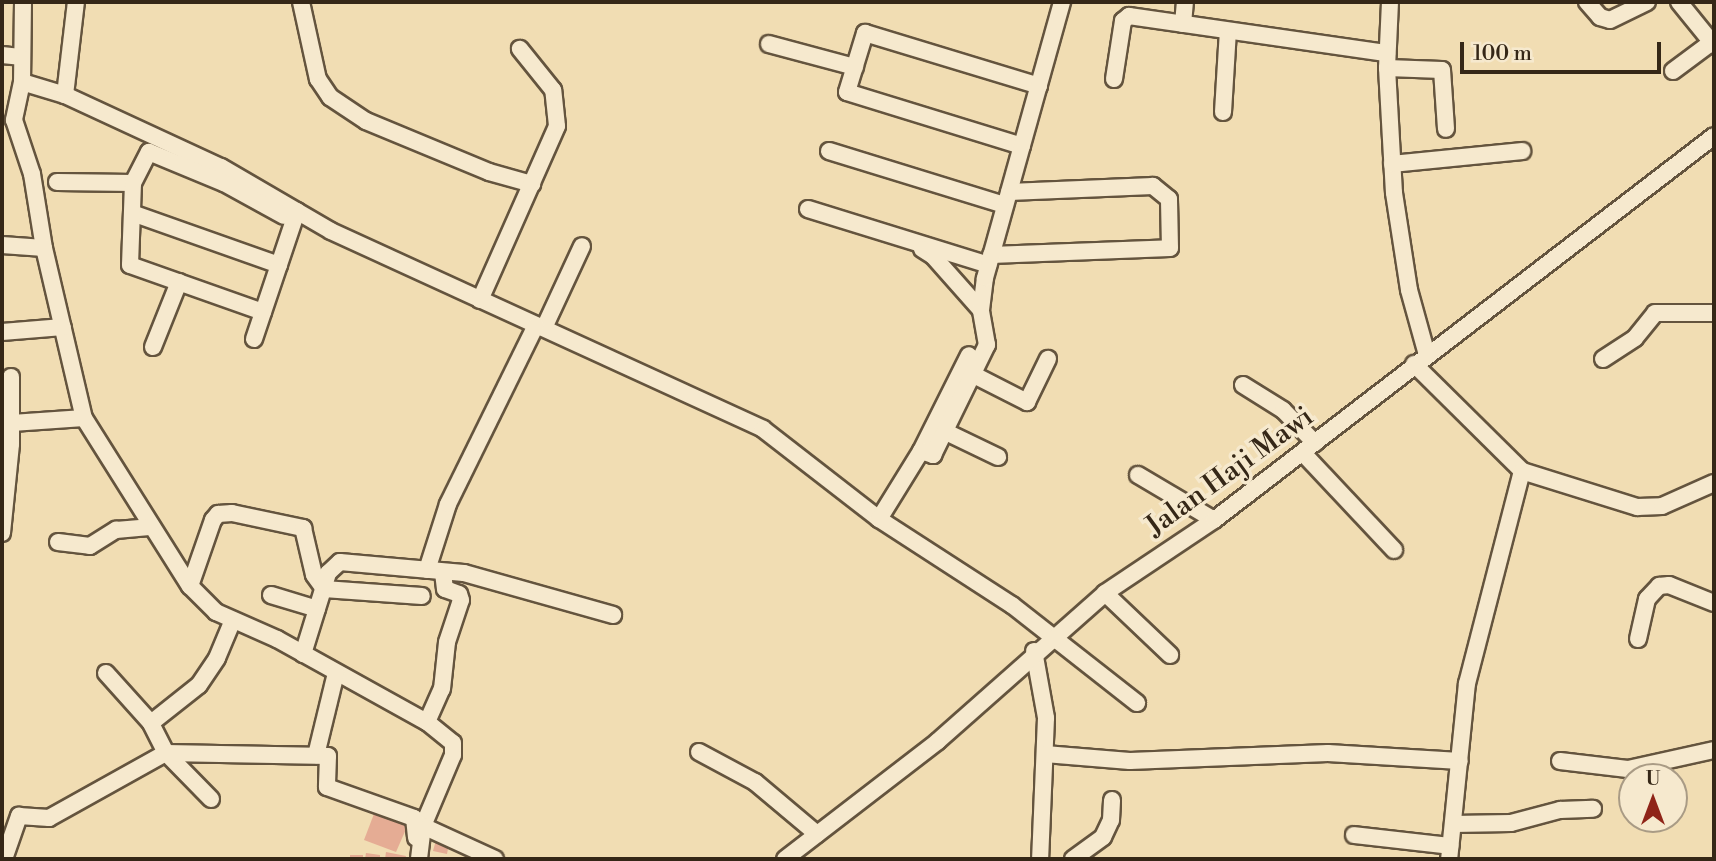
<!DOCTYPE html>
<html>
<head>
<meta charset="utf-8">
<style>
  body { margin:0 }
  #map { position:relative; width:1716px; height:861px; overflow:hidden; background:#f1ddb3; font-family:"Libre Bodoni",serif }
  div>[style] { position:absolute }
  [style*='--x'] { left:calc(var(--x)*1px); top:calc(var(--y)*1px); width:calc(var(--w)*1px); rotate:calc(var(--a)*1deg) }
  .building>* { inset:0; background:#e5ac94 }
  .roads { filter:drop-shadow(2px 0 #64543e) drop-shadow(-2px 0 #64543e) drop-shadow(0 2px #64543e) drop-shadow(0 -2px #64543e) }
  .minor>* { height:16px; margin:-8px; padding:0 8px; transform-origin:8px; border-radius:8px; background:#f6e9ce }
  span { translate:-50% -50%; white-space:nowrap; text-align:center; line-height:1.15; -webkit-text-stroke:7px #f6e9ce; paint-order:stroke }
  .street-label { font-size:28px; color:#352717 }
  .frame { position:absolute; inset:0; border:4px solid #352717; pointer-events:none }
  .north { position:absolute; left:1618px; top:763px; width:70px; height:70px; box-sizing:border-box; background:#f6e9ce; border:2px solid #a99b85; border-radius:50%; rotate:0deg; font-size:19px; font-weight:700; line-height:28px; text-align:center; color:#352717 }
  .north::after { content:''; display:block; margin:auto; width:24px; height:32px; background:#8f2418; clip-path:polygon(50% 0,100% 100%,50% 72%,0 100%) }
  .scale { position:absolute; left:1460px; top:42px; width:201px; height:32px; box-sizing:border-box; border:4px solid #352717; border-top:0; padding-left:9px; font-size:21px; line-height:24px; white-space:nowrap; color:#352717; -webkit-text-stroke:5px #f6e9ce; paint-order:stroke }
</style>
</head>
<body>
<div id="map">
  <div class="building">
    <i style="clip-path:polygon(377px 806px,410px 820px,396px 852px,364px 840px)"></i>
    <i style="clip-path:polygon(436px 840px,449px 843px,447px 854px,433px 851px)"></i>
    <i style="clip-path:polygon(386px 852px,406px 856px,405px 859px,385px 859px)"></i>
    <i style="clip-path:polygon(366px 853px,380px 855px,380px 859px,365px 859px)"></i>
    <i style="clip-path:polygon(350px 855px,363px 855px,363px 859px,350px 859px)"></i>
  </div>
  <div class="roads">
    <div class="minor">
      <i style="--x:23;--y:2;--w:80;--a:90.7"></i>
      <i style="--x:22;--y:82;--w:39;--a:102"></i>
      <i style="--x:14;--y:120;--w:57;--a:71.6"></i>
      <i style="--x:32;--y:174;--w:75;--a:80.8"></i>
      <i style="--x:44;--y:248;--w:175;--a:76.8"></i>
      <i style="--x:84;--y:418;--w:199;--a:57.8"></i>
      <i style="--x:190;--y:586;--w:37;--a:45"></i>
      <i style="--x:216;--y:612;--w:67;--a:23.9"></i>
      <i style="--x:277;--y:639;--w:171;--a:29"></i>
      <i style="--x:427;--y:722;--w:33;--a:39"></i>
      <i style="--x:453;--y:743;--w:12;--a:90"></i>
      <i style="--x:453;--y:755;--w:77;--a:112.9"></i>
      <i style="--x:423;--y:826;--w:33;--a:97"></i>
      <i style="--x:301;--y:2;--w:79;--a:77.6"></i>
      <i style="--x:318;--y:79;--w:22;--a:56"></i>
      <i style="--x:330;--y:97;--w:43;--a:33.7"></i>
      <i style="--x:366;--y:121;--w:133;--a:22.5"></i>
      <i style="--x:489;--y:172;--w:45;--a:15.6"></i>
      <i style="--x:1390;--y:2;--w:66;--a:92.6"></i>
      <i style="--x:1387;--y:68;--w:125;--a:86.8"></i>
      <i style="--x:1394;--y:193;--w:98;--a:81.2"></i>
      <i style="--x:1409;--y:290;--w:67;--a:74.5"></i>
      <i style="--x:1587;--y:2;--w:20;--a:49"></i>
      <i style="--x:1600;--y:17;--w:10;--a:17"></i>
      <i style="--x:1610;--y:20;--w:41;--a:-25.9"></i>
      <i style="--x:1679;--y:2;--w:55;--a:50.9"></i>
      <i style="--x:1183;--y:24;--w:22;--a:-85"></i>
      <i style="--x:769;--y:44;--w:89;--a:15"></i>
      <i style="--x:2;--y:55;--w:18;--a:6"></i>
      <i style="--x:1387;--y:68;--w:55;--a:2.1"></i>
      <i style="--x:1442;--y:70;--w:59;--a:86.1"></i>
      <i style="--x:1673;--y:71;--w:49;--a:-36.6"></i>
      <i style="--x:1114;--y:79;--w:59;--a:-81.2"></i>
      <i style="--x:1123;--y:21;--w:8;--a:-40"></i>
      <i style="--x:1129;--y:16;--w:261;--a:8.2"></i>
      <i style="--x:22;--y:82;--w:45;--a:16.8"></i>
      <i style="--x:65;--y:95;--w:172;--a:24.8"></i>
      <i style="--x:221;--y:167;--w:127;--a:30.2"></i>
      <i style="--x:331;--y:231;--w:475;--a:24.6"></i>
      <i style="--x:763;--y:429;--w:147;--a:37.8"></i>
      <i style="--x:879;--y:519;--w:158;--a:32.9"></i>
      <i style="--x:1012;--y:605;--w:159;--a:38.1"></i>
      <i style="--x:65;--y:95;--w:94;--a:-83.3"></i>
      <i style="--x:1223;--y:112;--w:81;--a:-86.5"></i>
      <i style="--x:1022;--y:146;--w:183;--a:-162.9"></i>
      <i style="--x:847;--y:92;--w:62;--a:-73"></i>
      <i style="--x:865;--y:33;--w:182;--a:16.9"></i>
      <i style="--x:829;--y:151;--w:184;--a:17.1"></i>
      <i style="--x:1392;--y:164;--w:131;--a:-5.7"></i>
      <i style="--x:57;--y:182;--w:76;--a:0.8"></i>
      <i style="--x:808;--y:209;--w:189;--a:17.2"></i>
      <i style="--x:132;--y:213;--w:156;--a:19.5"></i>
      <i style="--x:2;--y:245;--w:42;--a:4.1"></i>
      <i style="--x:922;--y:249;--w:13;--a:32"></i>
      <i style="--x:933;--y:256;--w:72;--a:48.4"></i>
      <i style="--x:991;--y:255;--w:179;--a:-2.2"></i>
      <i style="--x:1170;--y:248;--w:49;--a:-91.2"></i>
      <i style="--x:1169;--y:199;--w:21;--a:-141"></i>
      <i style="--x:1153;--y:186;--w:144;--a:177.6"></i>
      <i style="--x:480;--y:300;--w:190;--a:-66.1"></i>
      <i style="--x:557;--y:126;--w:36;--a:-96"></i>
      <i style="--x:553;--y:90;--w:53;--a:-128.8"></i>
      <i style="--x:263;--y:312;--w:141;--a:-160.5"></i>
      <i style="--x:130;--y:265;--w:82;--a:-87.9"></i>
      <i style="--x:133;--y:183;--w:35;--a:-63"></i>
      <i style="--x:149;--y:152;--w:81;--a:22.5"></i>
      <i style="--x:224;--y:183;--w:68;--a:28.8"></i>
      <i style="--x:544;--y:328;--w:90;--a:-65.1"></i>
      <i style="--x:2;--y:332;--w:61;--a:-4.7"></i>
      <i style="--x:254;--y:339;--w:135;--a:-71.4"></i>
      <i style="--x:153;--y:347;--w:70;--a:-68.2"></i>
      <i style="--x:1603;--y:359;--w:38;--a:-33"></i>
      <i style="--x:1635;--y:338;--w:32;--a:-51"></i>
      <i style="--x:1655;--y:313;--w:59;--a:0"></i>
      <i style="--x:1414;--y:364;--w:152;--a:44.7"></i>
      <i style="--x:1522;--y:471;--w:219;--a:104.5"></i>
      <i style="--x:1467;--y:683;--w:177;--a:95.8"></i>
      <i style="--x:972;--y:374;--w:62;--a:27"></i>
      <i style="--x:1027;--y:402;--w:48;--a:-64"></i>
      <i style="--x:1243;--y:385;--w:47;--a:32"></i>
      <i style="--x:1283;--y:410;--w:46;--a:45.9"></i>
      <i style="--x:12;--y:423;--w:72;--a:-4"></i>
      <i style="--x:944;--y:431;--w:60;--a:25.7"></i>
      <i style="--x:921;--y:451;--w:107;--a:-63.4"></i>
      <i style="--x:1303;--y:453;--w:133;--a:46.8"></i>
      <i style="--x:1522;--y:471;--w:121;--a:17.4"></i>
      <i style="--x:1637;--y:507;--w:25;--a:-2"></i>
      <i style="--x:1662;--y:506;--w:57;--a:-23.9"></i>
      <i style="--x:1138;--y:475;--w:88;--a:30.6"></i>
      <i style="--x:879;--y:519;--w:80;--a:-58.3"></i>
      <i style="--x:921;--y:451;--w:13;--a:18"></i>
      <i style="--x:933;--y:455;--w:123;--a:-63.9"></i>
      <i style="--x:987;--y:345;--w:36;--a:-100"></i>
      <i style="--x:981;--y:310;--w:32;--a:-83"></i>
      <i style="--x:985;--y:278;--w:287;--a:-74.4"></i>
      <i style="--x:2;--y:533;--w:89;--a:-84.2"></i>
      <i style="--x:11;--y:444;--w:67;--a:-90"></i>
      <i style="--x:58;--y:542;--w:32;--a:7"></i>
      <i style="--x:90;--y:546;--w:31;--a:-32"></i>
      <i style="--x:116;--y:530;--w:36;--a:-5"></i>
      <i style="--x:427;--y:570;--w:69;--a:-72.3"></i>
      <i style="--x:448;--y:504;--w:199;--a:-63.8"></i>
      <i style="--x:190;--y:586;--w:70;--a:-70.8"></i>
      <i style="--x:213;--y:520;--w:8;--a:-50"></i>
      <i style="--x:218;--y:514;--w:14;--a:-4"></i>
      <i style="--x:232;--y:513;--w:73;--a:11.9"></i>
      <i style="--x:303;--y:528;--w:48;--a:76.8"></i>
      <i style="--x:314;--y:575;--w:17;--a:54"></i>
      <i style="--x:324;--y:589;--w:98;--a:4.1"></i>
      <i style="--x:1105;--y:593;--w:90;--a:43.6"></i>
      <i style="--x:271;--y:595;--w:48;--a:16.9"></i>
      <i style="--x:1638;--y:639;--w:41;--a:-77.3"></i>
      <i style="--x:1647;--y:599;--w:18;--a:-47"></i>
      <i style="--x:1659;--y:586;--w:10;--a:-6"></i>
      <i style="--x:1669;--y:585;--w:48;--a:21.8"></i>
      <i style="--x:1034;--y:651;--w:68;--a:79.8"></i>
      <i style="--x:1046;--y:718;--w:141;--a:92.4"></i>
      <i style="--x:303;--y:654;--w:85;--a:-72.8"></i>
      <i style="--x:328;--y:573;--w:16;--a:-43"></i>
      <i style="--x:340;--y:562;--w:124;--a:5.1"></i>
      <i style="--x:464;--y:573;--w:155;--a:15.7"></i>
      <i style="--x:106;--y:673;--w:67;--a:48"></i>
      <i style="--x:427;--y:722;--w:36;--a:-66"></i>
      <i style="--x:442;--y:689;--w:47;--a:-83.9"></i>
      <i style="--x:447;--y:642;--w:44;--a:-71.6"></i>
      <i style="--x:461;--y:600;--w:6;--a:-108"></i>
      <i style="--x:459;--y:594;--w:15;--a:-160"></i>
      <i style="--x:445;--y:589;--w:17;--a:-97"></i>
      <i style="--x:699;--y:752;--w:64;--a:28.2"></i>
      <i style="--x:755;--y:782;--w:81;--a:40"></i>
      <i style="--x:1045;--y:754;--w:85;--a:4.7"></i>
      <i style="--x:1130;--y:761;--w:198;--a:-2.3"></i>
      <i style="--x:1328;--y:753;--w:132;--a:3.5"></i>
      <i style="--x:316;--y:755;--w:84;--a:-76.3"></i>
      <i style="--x:1560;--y:761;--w:68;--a:6.7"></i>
      <i style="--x:1628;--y:769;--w:88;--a:-12.5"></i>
      <i style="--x:211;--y:799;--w:64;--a:-134.4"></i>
      <i style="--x:166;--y:753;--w:34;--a:-117"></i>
      <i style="--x:151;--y:723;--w:61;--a:-38.4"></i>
      <i style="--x:199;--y:685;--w:32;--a:-56"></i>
      <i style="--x:217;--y:658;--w:41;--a:-67.2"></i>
      <i style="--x:1453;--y:824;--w:58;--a:-1"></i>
      <i style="--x:1511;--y:823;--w:51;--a:-14.9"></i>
      <i style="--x:1560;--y:810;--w:33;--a:-2"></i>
      <i style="--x:423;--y:826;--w:79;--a:24.6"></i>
      <i style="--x:1354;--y:835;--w:97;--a:6.5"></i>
      <i style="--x:4;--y:859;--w:46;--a:-70.8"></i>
      <i style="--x:19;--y:816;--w:30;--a:4"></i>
      <i style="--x:49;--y:818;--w:134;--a:-29.1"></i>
      <i style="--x:166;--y:753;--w:162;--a:1.1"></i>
      <i style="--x:328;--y:756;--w:31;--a:92"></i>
      <i style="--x:327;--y:787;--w:92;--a:19.6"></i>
      <i style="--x:414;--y:818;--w:20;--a:84"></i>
      <i style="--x:785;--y:859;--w:193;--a:-37.6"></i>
      <i style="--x:938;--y:741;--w:223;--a:-41.5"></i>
      <i style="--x:1105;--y:593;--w:131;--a:-33.8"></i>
      <i style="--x:1214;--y:520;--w:630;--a:-37.52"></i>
      <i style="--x:1073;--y:859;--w:37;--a:-36"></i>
      <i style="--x:1103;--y:837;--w:19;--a:-65"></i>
      <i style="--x:1111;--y:820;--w:20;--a:-87"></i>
    </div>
  </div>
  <div class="street-label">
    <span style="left:1230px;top:472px;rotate:-36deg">Jalan Haji Mawi</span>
  </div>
  <div class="frame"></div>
  <div class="north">U</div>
  <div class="scale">100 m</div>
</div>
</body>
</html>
